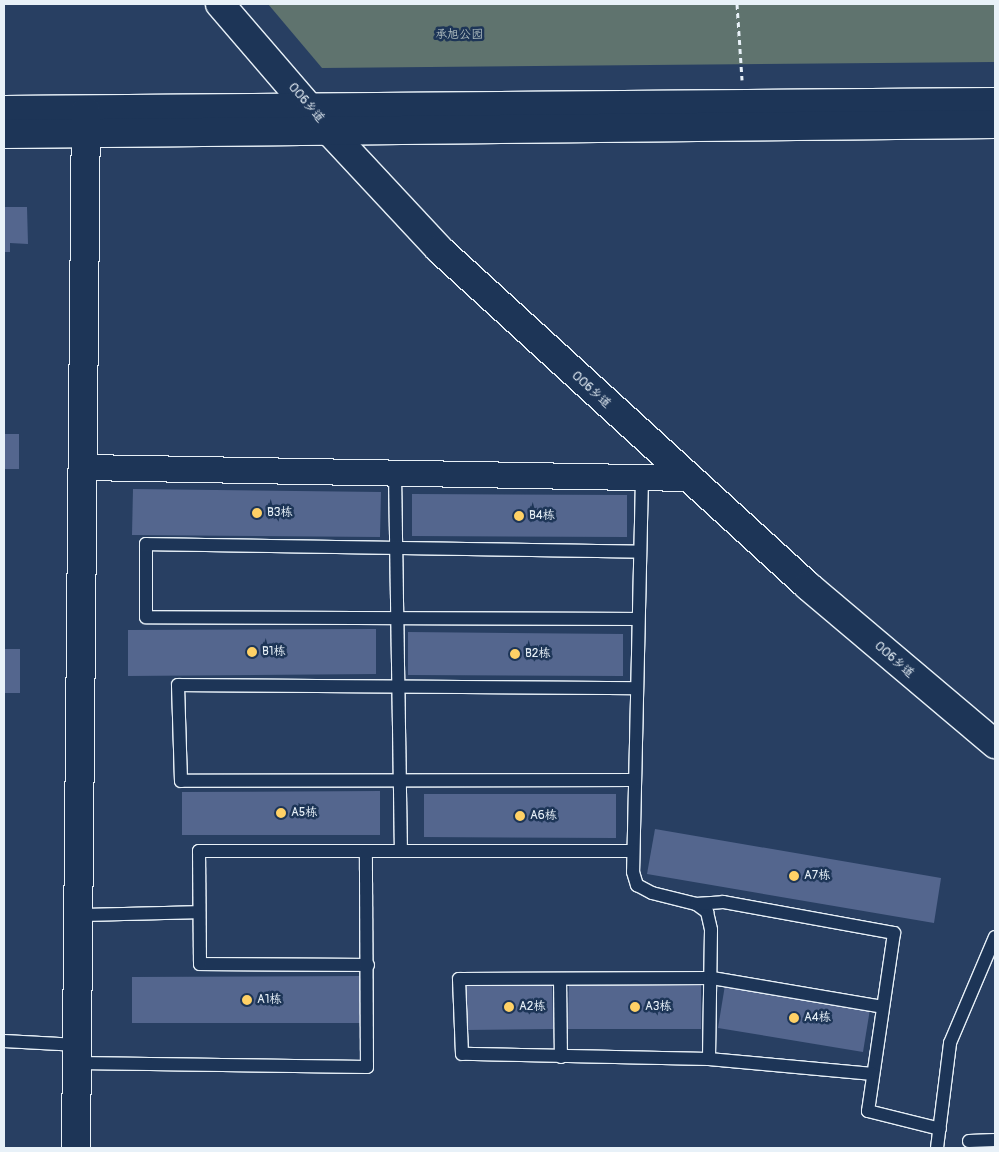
<!DOCTYPE html>
<html>
<head>
<meta charset="utf-8">
<style>
  body { margin:0 }
  #map { position:relative; width:999px; height:1152px; overflow:hidden; background:#283f62; font-family:Pangolin,"LXGW WenKai TC",sans-serif }
  div>[style] { position:absolute }
  [style*='--x'] { left:calc(var(--x)*1px); top:calc(var(--y)*1px); width:calc(var(--w)*1px); rotate:calc(var(--a)*1deg) }
  .green>* { inset:0; background:#5f736e }
  .building>* { inset:0; background:#54668e }
  .path>* { height:3px; margin-top:-1.5px; transform-origin:0; background:repeating-linear-gradient(90deg,#e8f1f8 0 5px,transparent 0 9px) }
  .roads { filter:drop-shadow(1px 0 #e8f1f8) drop-shadow(-1px 0 #e8f1f8) drop-shadow(0 1px #e8f1f8) drop-shadow(0 -1px #e8f1f8) }
  .lane>* { height:12px; margin:-6px; padding:0 6px; transform-origin:6px; border-radius:6px; background:#1d3557 }
  .street>* { height:25px; margin:-12.5px; padding:0 12.5px; transform-origin:12.5px; border-radius:12.5px; background:#1d3557 }
  .secondary>* { height:28px; margin:-14px; padding:0 14px; transform-origin:14px; border-radius:14px; background:#1d3557 }
  .dots>* { width:14px; height:14px; translate:-50% -50%; box-sizing:border-box; border:2px solid #1d3557; border-radius:50% }
  span { translate:-50% -50%; white-space:nowrap; text-align:center; line-height:1.15; -webkit-text-stroke:5px #1d3557; paint-order:stroke }
  .park-label { font-size:12px; color:#b1bfc1 }
  .street-label { font-size:12px; color:#e8f1f8 }
  .poi-label { font-size:12px; color:#e8f1f8 }
  .left { translate:0 -50%; text-align:left }
  .frame { position:absolute; inset:0; border:5px solid #e8f1f8; pointer-events:none }
</style>
</head>
<body>
<div id="map">
  <div class="green">
    <i style="clip-path:polygon(268px 4px,995px 4px,995px 62px,322px 68px)"></i>
  </div>
  <div class="building">
    <i style="clip-path:polygon(4px 207px,27px 207px,28px 244px,10px 243px,10px 252px,4px 252px)"></i>
    <i style="clip-path:polygon(4px 434px,19px 434px,19px 469px,4px 469px)"></i>
    <i style="clip-path:polygon(133px 489px,381px 492px,380px 537px,132px 535px)"></i>
    <i style="clip-path:polygon(412px 494px,627px 495px,627px 537px,412px 536px)"></i>
    <i style="clip-path:polygon(376px 629px,376px 674px,128px 676px,128px 630px)"></i>
    <i style="clip-path:polygon(408px 632px,623px 634px,623px 676px,408px 675px)"></i>
    <i style="clip-path:polygon(4px 649px,20px 649px,20px 693px,4px 693px)"></i>
    <i style="clip-path:polygon(380px 791px,380px 835px,182px 835px,182px 792px)"></i>
    <i style="clip-path:polygon(424px 794px,616px 794px,616px 838px,424px 837px)"></i>
    <i style="clip-path:polygon(655px 829px,941px 878px,934px 923px,647px 874px)"></i>
    <i style="clip-path:polygon(363px 976px,363px 1023px,132px 1023px,132px 977px)"></i>
    <i style="clip-path:polygon(552px 984px,553px 1029px,466px 1030px,465px 985px)"></i>
    <i style="clip-path:polygon(569px 985px,701px 985px,701px 1029px,568px 1029px)"></i>
    <i style="clip-path:polygon(725px 985px,870px 1009px,863px 1052px,718px 1028px)"></i>
  </div>
  <div class="path">
    <i style="--x:737;--y:4;--w:76;--a:86.2"></i>
  </div>
  <div class="roads">
    <div class="lane">
      <i style="--x:395;--y:473;--w:378;--a:89.1"></i>
      <i style="--x:642;--y:478;--w:394;--a:91.3"></i>
      <i style="--x:633;--y:872;--w:14;--a:73"></i>
      <i style="--x:637;--y:885;--w:17;--a:28"></i>
      <i style="--x:652;--y:893;--w:45;--a:14"></i>
      <i style="--x:696;--y:904;--w:14;--a:36"></i>
      <i style="--x:707;--y:912;--w:18;--a:77"></i>
      <i style="--x:711;--y:930;--w:129;--a:90.9"></i>
      <i style="--x:638;--y:619;--w:492;--a:-179.8"></i>
      <i style="--x:146;--y:617;--w:73;--a:-90"></i>
      <i style="--x:146;--y:544;--w:494;--a:0.9"></i>
      <i style="--x:635;--y:780;--w:454;--a:179.9"></i>
      <i style="--x:181;--y:781;--w:96;--a:-91.8"></i>
      <i style="--x:178;--y:685;--w:459;--a:0.4"></i>
      <i style="--x:696;--y:904;--w:27;--a:-4"></i>
      <i style="--x:723;--y:902;--w:174;--a:10.3"></i>
      <i style="--x:894;--y:933;--w:180;--a:98.3"></i>
      <i style="--x:868;--y:1111;--w:74;--a:14"></i>
      <i style="--x:79;--y:915;--w:120;--a:-1.4"></i>
      <i style="--x:368;--y:965;--w:168;--a:-179.7"></i>
      <i style="--x:200;--y:964;--w:113;--a:-90.5"></i>
      <i style="--x:199;--y:851;--w:434;--a:0"></i>
      <i style="--x:560;--y:979;--w:78;--a:89.3"></i>
      <i style="--x:4;--y:1041;--w:74;--a:3.1"></i>
      <i style="--x:77;--y:1063;--w:290;--a:0.8"></i>
      <i style="--x:367;--y:1067;--w:216;--a:-90.3"></i>
      <i style="--x:873;--y:1074;--w:165;--a:-174.8"></i>
      <i style="--x:709;--y:1059;--w:247;--a:-178.8"></i>
      <i style="--x:462;--y:1054;--w:75;--a:-92.3"></i>
      <i style="--x:459;--y:979;--w:253;--a:-0.2"></i>
      <i style="--x:712;--y:978;--w:173;--a:9.6"></i>
      <i style="--x:969;--y:1141;--w:26;--a:-2"></i>
      <i style="--x:937;--y:1148;--w:106;--a:-82.9"></i>
      <i style="--x:950;--y:1043;--w:115;--a:-67"></i>
    </div>
    <div class="street">
      <i style="--x:84;--y:467;--w:604;--a:1.04"></i>
    </div>
    <div class="secondary">
      <i style="--x:220;--y:4;--w:170;--a:49.3"></i>
      <i style="--x:331;--y:133;--w:158;--a:47"></i>
      <i style="--x:439;--y:249;--w:500;--a:42.4"></i>
      <i style="--x:808;--y:586;--w:245;--a:40.2"></i>
      <i style="--x:4;--y:110;--w:991;--a:-0.46"></i>
      <i style="--x:4;--y:134;--w:991;--a:-0.58"></i>
      <i style="--x:76;--y:1148;--w:1038;--a:-89.45"></i>
    </div>
  </div>
  <div class="dots">
    <i style="left:257px;top:513px;background:#ffd166"></i>
    <i style="left:519px;top:516px;background:#ffd166"></i>
    <i style="left:252px;top:652px;background:#ffd166"></i>
    <i style="left:515px;top:654px;background:#ffd166"></i>
    <i style="left:281px;top:813px;background:#ffd166"></i>
    <i style="left:520px;top:816px;background:#ffd166"></i>
    <i style="left:794px;top:876px;background:#ffd166"></i>
    <i style="left:247px;top:1000px;background:#ffd166"></i>
    <i style="left:509px;top:1007px;background:#ffd166"></i>
    <i style="left:635px;top:1007px;background:#ffd166"></i>
    <i style="left:794px;top:1018px;background:#ffd166"></i>
  </div>
  <div class="park-label">
    <span style="left:459px;top:35px">承旭公园</span>
  </div>
  <div class="street-label">
    <span style="left:306px;top:103px;rotate:49deg">006乡道</span>
    <span style="left:591px;top:390px;rotate:42deg">006乡道</span>
    <span style="left:894px;top:660px;rotate:41deg">006乡道</span>
  </div>
  <div class="poi-label">
    <span class="left" style="left:267px;top:513px">B3栋</span>
    <span class="left" style="left:529px;top:516px">B4栋</span>
    <span class="left" style="left:262px;top:652px">B1栋</span>
    <span class="left" style="left:525px;top:654px">B2栋</span>
    <span class="left" style="left:291px;top:813px">A5栋</span>
    <span class="left" style="left:530px;top:816px">A6栋</span>
    <span class="left" style="left:804px;top:876px">A7栋</span>
    <span class="left" style="left:257px;top:1000px">A1栋</span>
    <span class="left" style="left:519px;top:1007px">A2栋</span>
    <span class="left" style="left:645px;top:1007px">A3栋</span>
    <span class="left" style="left:804px;top:1018px">A4栋</span>
  </div>
  <div class="frame"></div>
</div>
</body>
</html>
